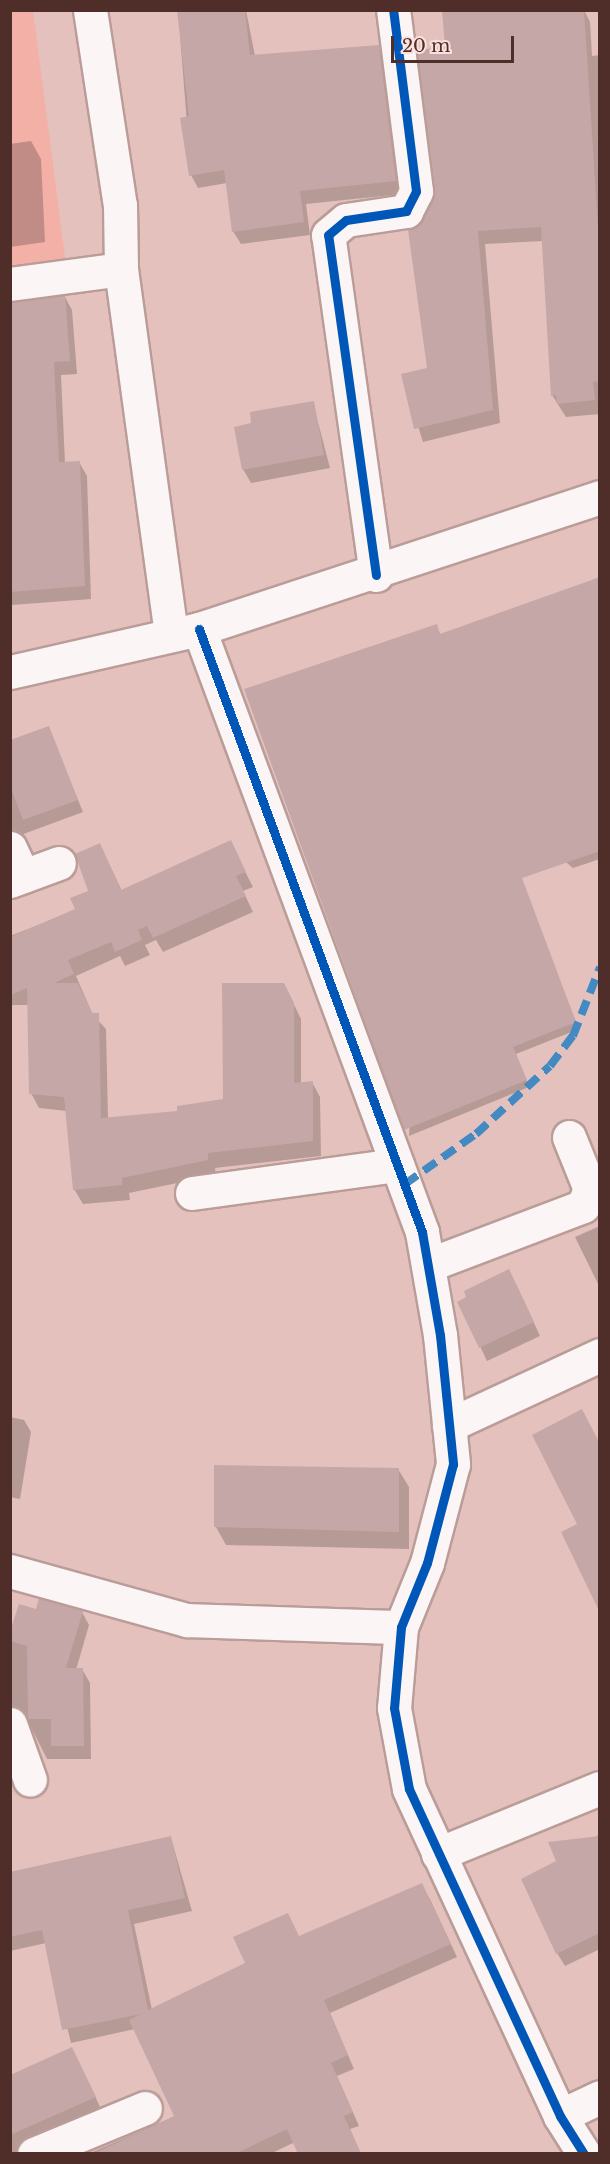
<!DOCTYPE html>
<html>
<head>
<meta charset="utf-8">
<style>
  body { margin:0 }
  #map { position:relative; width:610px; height:2164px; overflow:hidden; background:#e4c1bc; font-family:"Libre Baskerville",serif }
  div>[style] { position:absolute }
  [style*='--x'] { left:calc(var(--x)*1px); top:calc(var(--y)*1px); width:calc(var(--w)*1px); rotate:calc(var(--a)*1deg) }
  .built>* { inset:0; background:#f2b0a7 }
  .shadow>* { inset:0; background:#0003 }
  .building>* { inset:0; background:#c6a7a8 }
  .roads { filter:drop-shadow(2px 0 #ba9c98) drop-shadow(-2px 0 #ba9c98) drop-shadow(0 2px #ba9c98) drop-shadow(0 -2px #ba9c98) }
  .minor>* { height:33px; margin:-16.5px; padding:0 16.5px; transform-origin:16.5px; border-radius:16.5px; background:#fbf6f5 }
  .quiet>* { height:8px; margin-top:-4px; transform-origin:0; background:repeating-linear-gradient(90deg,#438ac2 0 15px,transparent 0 23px) }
  .cycleway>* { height:9px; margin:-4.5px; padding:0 4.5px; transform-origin:4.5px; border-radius:4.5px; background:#0057b8 }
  span { translate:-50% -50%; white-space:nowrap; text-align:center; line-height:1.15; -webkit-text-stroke:6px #fbe0dc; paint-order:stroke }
  .frame { position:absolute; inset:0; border:12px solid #4f2e2a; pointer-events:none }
  .scale { position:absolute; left:391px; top:36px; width:123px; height:27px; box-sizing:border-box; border:3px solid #4f2e2a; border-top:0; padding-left:8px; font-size:18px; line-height:21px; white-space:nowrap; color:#4f2e2a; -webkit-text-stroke:4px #fbe0dc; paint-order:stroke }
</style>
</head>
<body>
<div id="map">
  <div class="built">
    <i style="clip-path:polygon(10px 11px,33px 11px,66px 265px,10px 272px)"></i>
  </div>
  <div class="shadow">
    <i style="clip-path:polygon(178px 10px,246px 10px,255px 56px,378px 47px,385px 60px,402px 194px,306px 204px,310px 235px,241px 244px,233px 231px,227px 183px,198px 188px,191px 175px)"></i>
    <i style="clip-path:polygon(584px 10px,590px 22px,592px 56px,600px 55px,600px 414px,566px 417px,552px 395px,543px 241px,485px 244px,500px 423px,423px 442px,402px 375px,429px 369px,424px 220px,436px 189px,447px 49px)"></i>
    <i style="clip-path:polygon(31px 141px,41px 159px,45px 242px,10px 247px,10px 144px)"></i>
    <i style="clip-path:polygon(65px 297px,72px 310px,77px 374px,61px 375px,65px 463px,79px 462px,87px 476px,91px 599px,12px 605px,10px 303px)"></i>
    <i style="clip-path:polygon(313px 403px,330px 468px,251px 483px,243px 469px,253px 424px)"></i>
    <i style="clip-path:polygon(600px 579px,600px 859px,573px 868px,483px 793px,579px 1029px,516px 1054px,529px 1087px,409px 1136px,436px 626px,441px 635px)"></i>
    <i style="clip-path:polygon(48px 727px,83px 812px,10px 839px,10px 742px)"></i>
    <i style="clip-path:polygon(230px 842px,253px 887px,243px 891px,253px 912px,163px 952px,156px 940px,145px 945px,150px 955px,125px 966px,120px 956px,76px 976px,93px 1015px,106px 1029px,108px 1119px,179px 1112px,224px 1100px,284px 984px,301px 1019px,301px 1084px,312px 1082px,320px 1097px,321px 1156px,215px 1168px,216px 1175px,129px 1193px,130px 1200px,83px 1204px,74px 1189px,67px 1111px,39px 1108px,31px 1093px,29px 1005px,10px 1005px,10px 936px,77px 910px,89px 892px,100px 845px,122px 891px)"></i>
    <i style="clip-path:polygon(600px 1226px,600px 1288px,575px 1237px)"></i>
    <i style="clip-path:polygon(516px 1284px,540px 1336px,487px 1361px,459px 1302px)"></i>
    <i style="clip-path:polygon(10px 1417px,24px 1420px,31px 1432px,20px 1499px,10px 1497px)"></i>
    <i style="clip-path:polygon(398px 1469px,409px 1487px,409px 1549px,226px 1545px,216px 1527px)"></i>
    <i style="clip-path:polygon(37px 1611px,82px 1612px,89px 1625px,76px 1670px,82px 1669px,90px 1683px,91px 1759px,47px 1759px,29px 1723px,10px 1720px,10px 1636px)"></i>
    <i style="clip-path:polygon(600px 1834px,600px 1949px,565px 1966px,557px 1953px,558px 1861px)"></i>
    <i style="clip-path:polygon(171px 1838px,192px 1911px,134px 1924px,152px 2010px,247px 1964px,288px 1915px,299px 1937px,429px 1897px,457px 1957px,330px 2013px,354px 2069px,337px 2076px,359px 2126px,350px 2129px,361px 2154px,300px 2154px,295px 2142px,270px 2154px,88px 2154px,176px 2116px,135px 2029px,71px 2043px,46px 1943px,10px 1951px,10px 1873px)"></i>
    <i style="clip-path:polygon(88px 2081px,106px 2120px,30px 2154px,10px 2154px,10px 2102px)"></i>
  </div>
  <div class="building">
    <i style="clip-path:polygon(177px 10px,245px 10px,250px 55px,379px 45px,396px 181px,300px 191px,304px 222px,232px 232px,224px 170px,189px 176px,180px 118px,189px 116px)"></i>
    <i style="clip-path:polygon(442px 10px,584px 10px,600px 258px,600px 381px,593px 382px,595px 400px,557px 404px,556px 395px,551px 396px,541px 227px,478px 231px,493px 410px,414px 429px,401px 374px,427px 368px,408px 230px,423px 219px,435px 189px,417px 50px,445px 47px)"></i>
    <i style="clip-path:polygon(65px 295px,70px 361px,54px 362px,59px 462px,80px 461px,85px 586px,10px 592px,10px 302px)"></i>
    <i style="clip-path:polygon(314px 401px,324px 455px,242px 470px,234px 427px,251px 423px,250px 412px)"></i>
    <i style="clip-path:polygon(600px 577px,600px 851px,522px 878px,576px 1022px,513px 1047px,527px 1080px,404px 1130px,244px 689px,437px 624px,440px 634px)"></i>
    <i style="clip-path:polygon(49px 726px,78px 800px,23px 820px,10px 786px,10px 740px)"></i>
    <i style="clip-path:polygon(231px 840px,246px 872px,236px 876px,246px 896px,153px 938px,147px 926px,138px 930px,142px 940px,115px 952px,111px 942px,68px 960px,74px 974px,54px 983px,78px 983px,92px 1013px,99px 1013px,101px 1118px,177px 1111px,177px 1106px,223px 1099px,222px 983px,284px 983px,294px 1003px,294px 1083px,313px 1081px,313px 1141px,208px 1153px,208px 1160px,122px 1178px,122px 1185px,73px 1190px,64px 1097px,29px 1094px,27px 988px,10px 995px,10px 937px,75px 909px,70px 898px,88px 891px,75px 854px,100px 843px,121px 890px)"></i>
    <i style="clip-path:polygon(509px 1269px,534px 1322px,479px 1348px,457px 1302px,466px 1297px,464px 1291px)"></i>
    <i style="clip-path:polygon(582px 1409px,600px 1444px,600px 1613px,561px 1532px,577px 1524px,532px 1435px)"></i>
    <i style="clip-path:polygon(214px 1465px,399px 1468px,399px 1532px,214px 1527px)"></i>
    <i style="clip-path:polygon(39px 1598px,83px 1611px,66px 1668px,83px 1668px,84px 1746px,51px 1746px,51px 1719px,28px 1719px,27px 1646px,10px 1641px,10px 1631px,19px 1604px,36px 1609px)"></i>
    <i style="clip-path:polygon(171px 1836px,185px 1898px,128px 1910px,148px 2010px,245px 1963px,233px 1937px,288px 1913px,299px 1936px,422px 1883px,451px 1944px,324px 2000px,348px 2055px,331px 2063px,353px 2112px,344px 2116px,361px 2154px,298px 2154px,287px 2129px,235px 2154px,93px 2154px,174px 2116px,129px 2020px,141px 2014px,62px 2030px,42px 1930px,10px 1937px,10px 1872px)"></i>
    <i style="clip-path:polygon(600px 1836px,600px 1933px,556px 1954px,521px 1879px,556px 1861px,548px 1842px)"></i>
    <i style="clip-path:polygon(72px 2047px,96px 2097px,10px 2135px,10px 2075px)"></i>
  </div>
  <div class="roads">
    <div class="minor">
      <i style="--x:90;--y:10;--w:197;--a:81.3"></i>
      <i style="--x:120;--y:205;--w:64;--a:89.1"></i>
      <i style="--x:121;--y:269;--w:369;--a:82.2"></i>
      <i style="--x:10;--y:284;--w:112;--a:-7.7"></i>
      <i style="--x:376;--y:575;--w:343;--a:-98"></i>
      <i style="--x:328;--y:235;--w:23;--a:-40"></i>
      <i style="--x:346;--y:220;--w:61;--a:-8.5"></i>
      <i style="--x:406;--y:211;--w:22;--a:-63"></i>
      <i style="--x:416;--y:191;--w:182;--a:-97.2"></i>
      <i style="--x:199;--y:629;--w:643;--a:69.7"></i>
      <i style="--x:422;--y:1232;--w:105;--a:80.1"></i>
      <i style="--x:440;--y:1335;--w:130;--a:84.2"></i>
      <i style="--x:453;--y:1464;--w:102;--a:104.7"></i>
      <i style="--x:427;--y:1563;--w:69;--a:112.1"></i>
      <i style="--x:401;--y:1627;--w:81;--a:94.9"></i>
      <i style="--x:394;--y:1708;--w:82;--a:79.5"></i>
      <i style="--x:409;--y:1789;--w:360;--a:65.2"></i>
      <i style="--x:560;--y:2116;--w:45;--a:57.7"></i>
      <i style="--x:10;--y:672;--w:194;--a:-12.8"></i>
      <i style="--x:199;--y:629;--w:422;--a:-18.2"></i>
      <i style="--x:10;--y:848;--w:31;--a:65"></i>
      <i style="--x:10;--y:881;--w:52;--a:-20.2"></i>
      <i style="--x:192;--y:1193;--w:207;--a:-7.8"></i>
      <i style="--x:428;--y:1265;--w:166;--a:-20.8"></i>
      <i style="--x:583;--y:1206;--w:18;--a:-68"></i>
      <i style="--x:590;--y:1189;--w:56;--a:-112"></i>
      <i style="--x:449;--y:1425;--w:166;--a:-24.9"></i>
      <i style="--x:10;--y:1571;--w:184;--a:15.5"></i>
      <i style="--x:187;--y:1620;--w:214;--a:1.9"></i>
      <i style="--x:10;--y:1724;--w:59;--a:70.3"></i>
      <i style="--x:438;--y:1854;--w:175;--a:-22.2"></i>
      <i style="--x:560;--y:2116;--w:44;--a:-25.4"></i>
      <i style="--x:34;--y:2154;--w:120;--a:-22.5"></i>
    </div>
  </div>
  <div class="quiet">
    <i style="--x:405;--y:1184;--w:87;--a:-35.2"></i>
    <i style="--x:476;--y:1134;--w:100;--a:-42.6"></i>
    <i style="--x:550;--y:1066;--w:38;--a:-53"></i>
    <i style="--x:573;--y:1036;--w:74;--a:-68.6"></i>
  </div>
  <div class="cycleway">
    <i style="--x:376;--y:575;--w:343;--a:-98"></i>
    <i style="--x:328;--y:235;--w:23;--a:-40"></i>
    <i style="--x:346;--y:220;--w:61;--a:-8.5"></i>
    <i style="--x:406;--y:211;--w:22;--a:-63"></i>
    <i style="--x:416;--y:191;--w:182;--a:-97.2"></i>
    <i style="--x:199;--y:629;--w:643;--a:69.7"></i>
    <i style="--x:422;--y:1232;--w:105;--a:80.1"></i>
    <i style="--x:440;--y:1335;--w:130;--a:84.2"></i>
    <i style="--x:453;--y:1464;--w:102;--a:104.7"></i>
    <i style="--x:427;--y:1563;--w:69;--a:112.1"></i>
    <i style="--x:401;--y:1627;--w:81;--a:94.9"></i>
    <i style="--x:394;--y:1708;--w:82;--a:79.5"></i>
    <i style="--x:409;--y:1789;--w:360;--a:65.2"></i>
    <i style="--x:560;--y:2116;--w:45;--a:57.7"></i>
  </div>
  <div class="frame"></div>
  <div class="scale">20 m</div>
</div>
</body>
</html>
